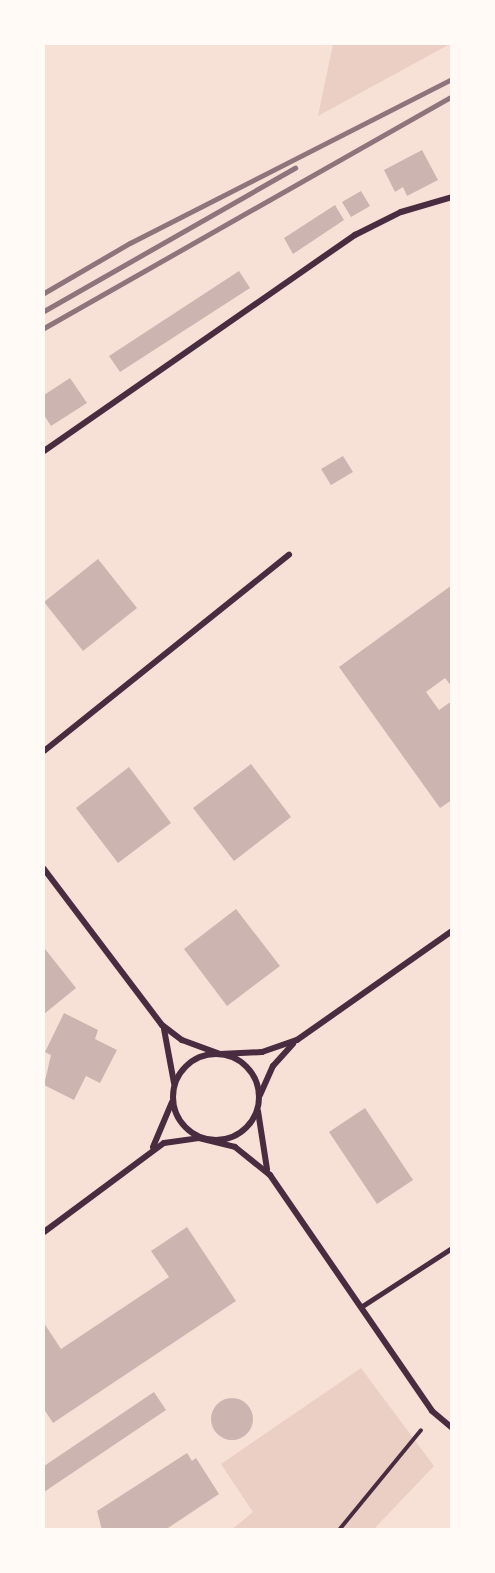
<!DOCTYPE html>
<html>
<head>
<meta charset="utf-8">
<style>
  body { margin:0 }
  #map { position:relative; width:495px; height:1573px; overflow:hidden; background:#f7e1d7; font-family:Montserrat,sans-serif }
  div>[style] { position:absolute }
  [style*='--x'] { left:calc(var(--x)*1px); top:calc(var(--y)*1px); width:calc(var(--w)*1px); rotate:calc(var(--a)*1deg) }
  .green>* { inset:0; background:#ebcfc5 }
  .building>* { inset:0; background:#ccb4b1 }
  .round { border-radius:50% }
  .path>* { height:4px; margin:-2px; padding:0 2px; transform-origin:2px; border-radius:2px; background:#4a2c40 }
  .service>* { height:4.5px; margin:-2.25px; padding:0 2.25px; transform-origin:2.25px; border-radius:2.25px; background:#4a2c40 }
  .minor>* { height:6px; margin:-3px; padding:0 3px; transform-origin:3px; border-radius:3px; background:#4a2c40 }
  .minor>.ring { margin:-3px; padding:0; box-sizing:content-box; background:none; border:6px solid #4a2c40; border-radius:50% }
  .rail>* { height:4.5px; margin:-2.25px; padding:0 2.25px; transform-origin:2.25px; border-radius:2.25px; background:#8f747c }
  span { translate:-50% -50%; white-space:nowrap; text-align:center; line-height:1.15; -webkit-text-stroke:6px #fffaf5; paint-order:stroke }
  .frame { position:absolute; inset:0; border:45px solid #fffaf5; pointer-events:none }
</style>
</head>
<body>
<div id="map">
  <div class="green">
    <i style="clip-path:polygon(333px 44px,450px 44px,318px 116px)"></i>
    <i style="clip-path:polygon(361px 1368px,434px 1466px,374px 1529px,231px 1530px,253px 1512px,221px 1464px)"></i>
  </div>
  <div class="building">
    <i style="clip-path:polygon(422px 150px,438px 180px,407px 196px,403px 187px,395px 192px,384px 170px)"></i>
    <i style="clip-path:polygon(361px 191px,370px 206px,351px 217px,342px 202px)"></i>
    <i style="clip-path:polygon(335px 205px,344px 220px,293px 254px,284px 238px)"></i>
    <i style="clip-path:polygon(239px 271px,250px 288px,120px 372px,109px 356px)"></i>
    <i style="clip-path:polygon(70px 378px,87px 403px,51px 426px,44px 415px,44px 395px)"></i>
    <i style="clip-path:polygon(343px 456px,353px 472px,331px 485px,321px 469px)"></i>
    <i style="clip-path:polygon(98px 559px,137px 608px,83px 651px,44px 602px)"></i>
    <i style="clip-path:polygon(452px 585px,452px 687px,445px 678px,426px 692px,439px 710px,452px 701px,452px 800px,440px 808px,339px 667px)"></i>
    <i style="clip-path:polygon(251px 764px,291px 817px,234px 861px,193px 808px)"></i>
    <i style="clip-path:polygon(129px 767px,171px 823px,118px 863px,76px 808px)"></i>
    <i style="clip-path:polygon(236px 909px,280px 966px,227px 1006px,184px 949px)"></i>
    <i style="clip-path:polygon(45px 949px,76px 988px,44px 1014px,44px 950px)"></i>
    <i style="clip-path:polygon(64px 1013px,98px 1030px,95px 1039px,117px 1050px,100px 1083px,86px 1076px,74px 1100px,44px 1085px,51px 1055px,45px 1052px)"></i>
    <i style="clip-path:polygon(365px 1108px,413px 1180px,377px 1204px,329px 1132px)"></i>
    <i style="clip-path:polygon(187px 1227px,236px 1301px,53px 1423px,44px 1409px,44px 1323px,61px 1349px,169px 1277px,151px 1251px)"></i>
    <i style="clip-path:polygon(154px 1392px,166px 1410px,44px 1492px,44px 1466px)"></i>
    <i class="round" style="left:211px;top:1398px;width:42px;height:42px"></i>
    <i style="clip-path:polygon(187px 1453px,192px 1461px,196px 1458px,219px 1494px,165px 1530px,102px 1530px,97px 1511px)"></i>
  </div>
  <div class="path">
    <i style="--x:339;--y:1530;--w:129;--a:-50.6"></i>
  </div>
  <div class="service">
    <i style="--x:361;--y:1307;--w:108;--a:-33"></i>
  </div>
  <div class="minor">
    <i style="--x:44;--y:451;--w:379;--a:-34.8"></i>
    <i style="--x:355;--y:235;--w:51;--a:-26.6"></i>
    <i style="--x:401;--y:212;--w:53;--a:-16.4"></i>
    <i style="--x:44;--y:751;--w:314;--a:-38.7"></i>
    <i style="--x:44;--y:869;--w:196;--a:52.9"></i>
    <i style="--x:162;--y:1025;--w:25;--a:37"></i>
    <i style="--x:182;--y:1040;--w:40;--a:20.2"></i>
    <i style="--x:220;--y:1054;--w:42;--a:-2.7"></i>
    <i style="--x:262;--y:1052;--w:37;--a:-19"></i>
    <i style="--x:297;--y:1040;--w:189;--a:-35.1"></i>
    <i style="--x:164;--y:1029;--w:55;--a:79.5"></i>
    <i class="ring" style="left:173px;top:1054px;width:80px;height:80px"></i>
    <i style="--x:260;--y:1095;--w:32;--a:-66"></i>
    <i style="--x:273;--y:1066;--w:30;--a:-48"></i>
    <i style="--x:258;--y:1111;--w:59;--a:81.2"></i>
    <i style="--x:153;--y:1147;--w:49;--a:-67.1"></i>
    <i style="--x:44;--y:1232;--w:149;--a:-36.6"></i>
    <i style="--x:164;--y:1143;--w:35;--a:-8"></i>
    <i style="--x:199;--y:1138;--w:37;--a:14"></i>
    <i style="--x:235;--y:1147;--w:45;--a:38.7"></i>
    <i style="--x:270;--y:1175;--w:286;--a:55.5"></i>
    <i style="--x:432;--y:1411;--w:26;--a:40"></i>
  </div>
  <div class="rail">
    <i style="--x:44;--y:293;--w:99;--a:-30.2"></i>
    <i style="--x:130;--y:243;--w:361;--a:-27"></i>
    <i style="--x:44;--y:311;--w:289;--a:-29.7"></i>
    <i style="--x:44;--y:328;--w:469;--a:-29.6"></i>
  </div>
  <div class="frame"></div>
</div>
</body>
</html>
